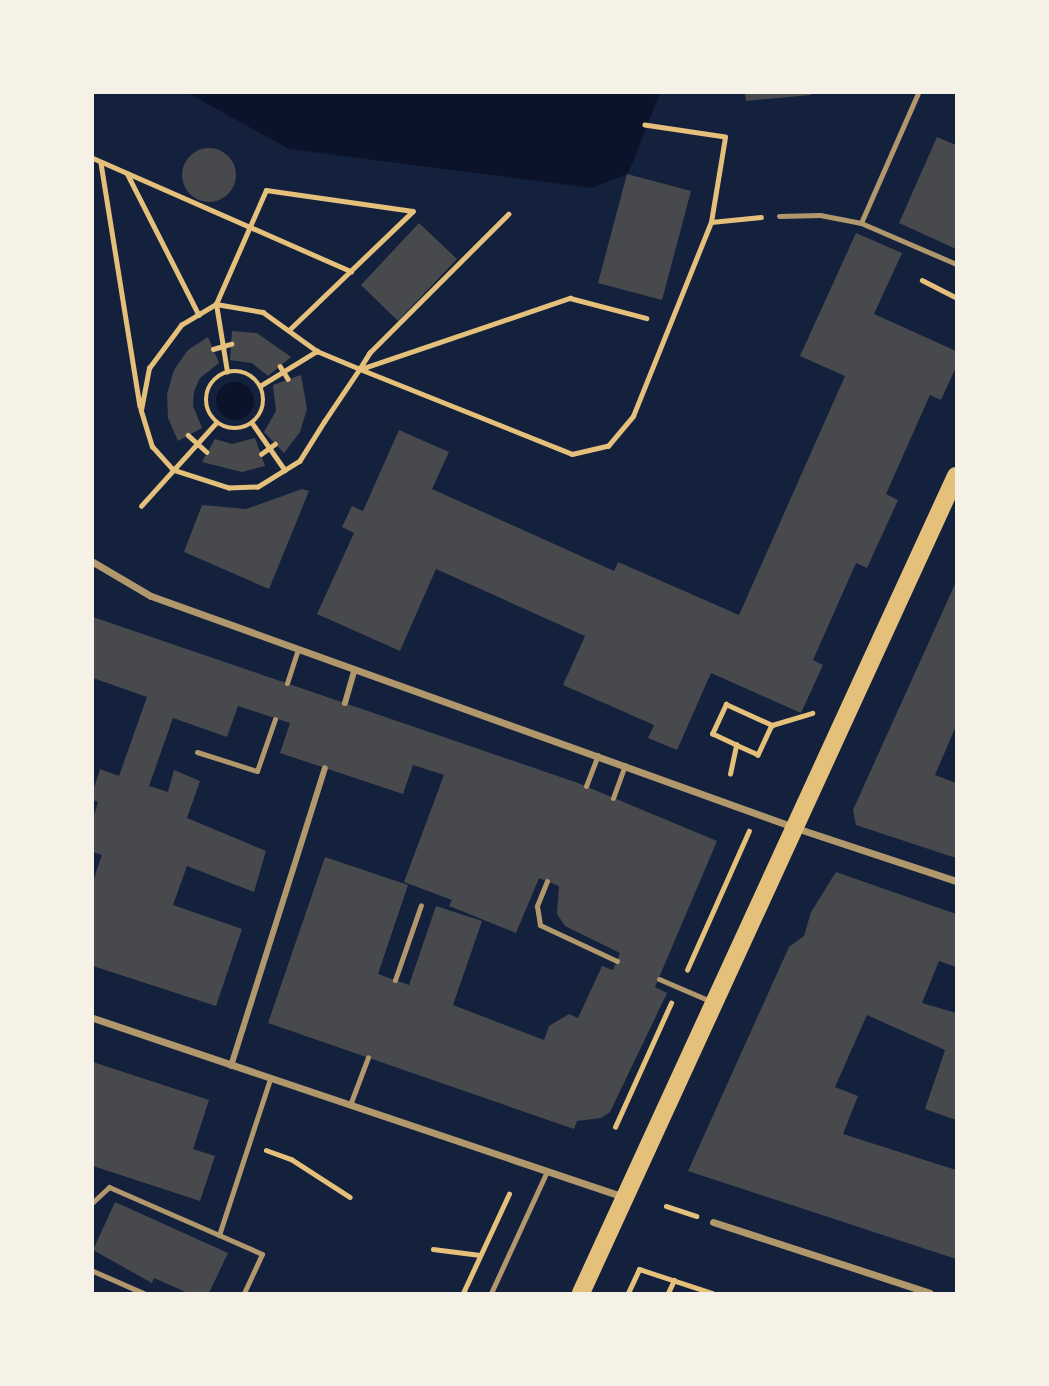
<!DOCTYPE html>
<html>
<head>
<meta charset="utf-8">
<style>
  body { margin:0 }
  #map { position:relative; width:1049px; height:1386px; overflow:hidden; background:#14213d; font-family:Mulish,sans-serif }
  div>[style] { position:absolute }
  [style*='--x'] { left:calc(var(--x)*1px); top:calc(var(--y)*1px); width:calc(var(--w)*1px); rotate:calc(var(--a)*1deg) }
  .water>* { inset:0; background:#0b132b }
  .round { border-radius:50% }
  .building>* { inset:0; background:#48494c }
  .path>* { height:4.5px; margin:-2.25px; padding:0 2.25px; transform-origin:2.25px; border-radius:2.25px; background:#e5c07b }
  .path>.ring { margin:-2.25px; padding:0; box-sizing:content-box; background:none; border:4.5px solid #e5c07b; border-radius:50% }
  .service>* { height:5px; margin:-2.5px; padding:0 2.5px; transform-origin:2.5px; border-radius:2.5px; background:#b1986c }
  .pedestrian>* { height:6px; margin:-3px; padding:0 3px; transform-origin:3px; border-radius:3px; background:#b1986c }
  .minor>* { height:7px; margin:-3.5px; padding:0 3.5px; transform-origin:3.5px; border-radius:3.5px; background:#b1986c }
  .primary>* { height:18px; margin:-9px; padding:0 9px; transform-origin:9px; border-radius:9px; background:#e5c07b }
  span { translate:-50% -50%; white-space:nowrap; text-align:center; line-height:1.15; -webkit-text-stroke:5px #f6f1e7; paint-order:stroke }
  .frame { position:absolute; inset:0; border:94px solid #f6f1e7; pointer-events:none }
</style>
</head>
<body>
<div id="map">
  <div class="water">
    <i style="clip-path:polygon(188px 93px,660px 93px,628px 174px,592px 188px,289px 149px)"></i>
    <i class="round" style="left:216px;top:382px;width:38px;height:38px"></i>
  </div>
  <div class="building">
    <i style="clip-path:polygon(745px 93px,811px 93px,811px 95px,746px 101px)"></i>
    <i style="clip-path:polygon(937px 137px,956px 145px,956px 249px,899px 223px)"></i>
    <i class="round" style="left:182px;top:148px;width:54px;height:54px"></i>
    <i style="clip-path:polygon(627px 174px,691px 191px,662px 300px,598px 283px)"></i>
    <i style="clip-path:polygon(419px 223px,457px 259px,398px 321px,361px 285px)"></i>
    <i style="clip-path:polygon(856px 233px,902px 253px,874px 314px,956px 351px,956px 367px,941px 400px,930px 395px,886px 494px,898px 500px,867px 568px,856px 563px,813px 660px,823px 665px,801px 713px,711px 673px,677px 750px,648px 738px,654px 725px,563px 685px,585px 636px,436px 569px,400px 651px,317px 614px,354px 533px,342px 527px,352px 506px,363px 511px,399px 430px,449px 452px,432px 489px,614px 571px,618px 562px,739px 615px,845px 376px,800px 356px)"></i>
    <i style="clip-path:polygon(232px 331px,257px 333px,291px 357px,268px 376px,252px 363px,230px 360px)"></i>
    <i style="clip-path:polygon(208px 337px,219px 363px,200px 378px,194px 391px,193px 406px,202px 428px,178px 441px,168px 418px,167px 394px,174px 370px,188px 350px)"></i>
    <i style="clip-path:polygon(301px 375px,307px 409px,300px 432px,284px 453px,264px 432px,276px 411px,273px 385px)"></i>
    <i style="clip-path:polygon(255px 438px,265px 466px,242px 472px,202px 462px,215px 439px,232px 444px)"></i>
    <i style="clip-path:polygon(302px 489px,309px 491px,269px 589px,184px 552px,202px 505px,246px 509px)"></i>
    <i style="clip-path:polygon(956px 582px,956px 726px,935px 775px,956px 783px,956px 858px,856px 825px,853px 810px)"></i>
    <i style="clip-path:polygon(93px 617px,578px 783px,717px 841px,655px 987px,667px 993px,610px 1112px,601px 1118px,577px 1121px,574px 1129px,268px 1023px,325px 857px,408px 885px,378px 974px,409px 985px,436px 906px,482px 921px,453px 1005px,544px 1040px,549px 1026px,569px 1014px,578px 1018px,602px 966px,613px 970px,620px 953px,565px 926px,557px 914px,559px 886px,539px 878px,516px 933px,449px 906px,452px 900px,404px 882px,444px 775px,413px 765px,403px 794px,280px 753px,290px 723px,238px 706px,227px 737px,173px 718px,149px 786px,168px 792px,174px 770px,200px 781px,187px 818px,266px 851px,254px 892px,187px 866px,173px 905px,242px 929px,216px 1006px,93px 966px,93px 881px,102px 855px,93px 852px,93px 818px,98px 802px,93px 800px,93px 791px,100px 769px,119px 776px,147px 697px,93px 678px)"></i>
    <i style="clip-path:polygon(836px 872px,956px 914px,956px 967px,939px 961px,922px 1003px,956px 1013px,956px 1120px,925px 1109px,945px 1050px,867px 1015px,835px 1087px,858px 1096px,843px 1134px,956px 1170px,956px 1259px,688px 1171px,789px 947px,804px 936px,811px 912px)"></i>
    <i style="clip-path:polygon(93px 1062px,209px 1100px,193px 1149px,215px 1156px,200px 1201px,93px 1166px)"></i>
    <i style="clip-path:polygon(115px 1202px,228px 1253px,209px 1293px,188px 1293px,154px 1278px,152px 1283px,93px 1250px)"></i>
  </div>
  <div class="path">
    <i style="--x:93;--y:158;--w:282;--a:23.7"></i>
    <i style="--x:101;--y:163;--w:246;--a:80.9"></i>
    <i style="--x:127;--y:173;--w:159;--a:63.1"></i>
    <i style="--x:509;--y:214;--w:197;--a:135"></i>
    <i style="--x:370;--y:353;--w:19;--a:122"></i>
    <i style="--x:360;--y:369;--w:63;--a:123.9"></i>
    <i style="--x:325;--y:421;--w:47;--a:122"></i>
    <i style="--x:300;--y:461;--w:49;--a:148.2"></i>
    <i style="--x:258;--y:487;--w:29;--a:178"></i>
    <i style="--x:229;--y:488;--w:59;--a:-162.2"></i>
    <i style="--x:173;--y:470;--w:31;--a:-132"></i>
    <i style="--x:152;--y:447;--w:39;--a:-107"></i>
    <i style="--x:141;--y:410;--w:43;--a:-79.2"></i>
    <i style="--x:149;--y:368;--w:54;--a:-53.3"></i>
    <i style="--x:181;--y:325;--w:41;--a:-31"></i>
    <i style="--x:216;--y:304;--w:48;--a:9.7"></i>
    <i style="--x:263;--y:312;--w:67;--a:35.8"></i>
    <i style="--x:317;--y:351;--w:47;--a:22.7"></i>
    <i style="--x:360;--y:369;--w:228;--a:21.8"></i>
    <i style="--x:572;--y:454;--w:37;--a:-13"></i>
    <i style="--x:608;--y:446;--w:39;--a:-50"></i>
    <i style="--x:633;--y:416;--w:209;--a:-68.1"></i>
    <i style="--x:711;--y:222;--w:86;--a:-80.6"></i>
    <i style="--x:725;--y:137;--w:81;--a:-171.5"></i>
    <i style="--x:711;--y:222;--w:50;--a:-5.7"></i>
    <i style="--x:922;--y:280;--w:38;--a:27"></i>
    <i style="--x:290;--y:329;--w:170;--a:-43.8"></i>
    <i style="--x:213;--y:349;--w:19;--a:-16"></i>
    <i style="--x:280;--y:366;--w:15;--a:58"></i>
    <i style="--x:361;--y:369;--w:221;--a:-18.8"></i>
    <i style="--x:570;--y:298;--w:79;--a:14.7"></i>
    <i class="ring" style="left:206px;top:371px;width:53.5px;height:53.5px"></i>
    <i style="--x:227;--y:372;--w:69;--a:-99.2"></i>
    <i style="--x:216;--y:304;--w:124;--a:-66.3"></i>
    <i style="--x:266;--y:190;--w:148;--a:8.1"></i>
    <i style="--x:260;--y:386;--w:67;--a:-31.6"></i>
    <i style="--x:253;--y:424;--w:56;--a:55.2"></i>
    <i style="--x:188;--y:435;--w:25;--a:42"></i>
    <i style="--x:261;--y:454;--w:17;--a:-36"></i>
    <i style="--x:141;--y:506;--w:112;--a:-47.9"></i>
    <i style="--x:772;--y:725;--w:42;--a:-16.7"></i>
    <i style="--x:730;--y:774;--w:30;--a:-78"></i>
    <i style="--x:736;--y:745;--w:26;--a:-155"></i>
    <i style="--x:712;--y:734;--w:33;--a:-65"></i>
    <i style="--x:726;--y:704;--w:51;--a:24.5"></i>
    <i style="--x:772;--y:725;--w:33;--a:115"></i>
    <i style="--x:758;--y:755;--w:24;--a:-156"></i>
    <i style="--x:687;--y:970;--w:152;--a:-66"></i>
    <i style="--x:615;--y:1127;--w:136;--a:-65.7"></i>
    <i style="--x:266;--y:1150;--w:27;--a:20"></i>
    <i style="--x:291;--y:1159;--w:70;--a:32.8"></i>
    <i style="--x:666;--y:1206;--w:32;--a:18"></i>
    <i style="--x:433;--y:1249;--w:47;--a:7.3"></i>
    <i style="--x:463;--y:1293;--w:109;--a:-65.1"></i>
    <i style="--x:628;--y:1293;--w:26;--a:-65"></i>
    <i style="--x:639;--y:1269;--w:77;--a:18.2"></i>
    <i style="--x:668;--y:1293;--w:14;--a:-65"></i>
  </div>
  <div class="service">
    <i style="--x:918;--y:93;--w:142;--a:113.7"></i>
    <i style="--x:861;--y:223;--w:103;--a:23.3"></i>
    <i style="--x:779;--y:216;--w:41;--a:-1.4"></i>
    <i style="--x:820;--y:215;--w:42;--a:11"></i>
    <i style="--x:287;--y:683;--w:36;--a:-72"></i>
    <i style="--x:197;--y:752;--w:63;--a:17.6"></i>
    <i style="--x:257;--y:771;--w:55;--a:-70.9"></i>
    <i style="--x:586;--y:786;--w:33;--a:-69"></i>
    <i style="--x:613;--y:798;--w:35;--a:-70"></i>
    <i style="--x:547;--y:881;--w:27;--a:112"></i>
    <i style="--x:537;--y:906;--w:19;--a:81"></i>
    <i style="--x:540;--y:925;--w:85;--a:25.1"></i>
    <i style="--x:659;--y:979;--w:56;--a:23.3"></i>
    <i style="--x:395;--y:980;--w:79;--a:-70.9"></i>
    <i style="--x:350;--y:1105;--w:51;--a:-69.4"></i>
    <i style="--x:93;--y:1202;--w:22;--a:-43"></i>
    <i style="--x:109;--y:1187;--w:120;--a:23.6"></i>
    <i style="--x:219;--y:1235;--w:164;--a:-71.9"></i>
    <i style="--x:219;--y:1235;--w:47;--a:23.8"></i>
    <i style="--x:262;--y:1254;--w:43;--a:114.8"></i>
    <i style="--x:93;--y:1271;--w:55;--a:23.7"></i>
    <i style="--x:491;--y:1293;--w:134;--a:-65.3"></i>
  </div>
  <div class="pedestrian">
    <i style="--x:345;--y:703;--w:35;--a:-74"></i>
    <i style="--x:231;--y:1066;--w:312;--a:-72.5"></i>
  </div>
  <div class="minor">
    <i style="--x:93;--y:562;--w:67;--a:30.4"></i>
    <i style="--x:151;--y:596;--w:685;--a:19.78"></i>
    <i style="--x:796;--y:828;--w:169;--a:18.3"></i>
    <i style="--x:93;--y:1018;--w:560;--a:18.63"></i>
    <i style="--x:713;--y:1222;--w:228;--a:18.1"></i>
  </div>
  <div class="primary">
    <i style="--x:581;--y:1293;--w:899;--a:-65.35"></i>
  </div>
  <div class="frame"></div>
</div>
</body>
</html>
